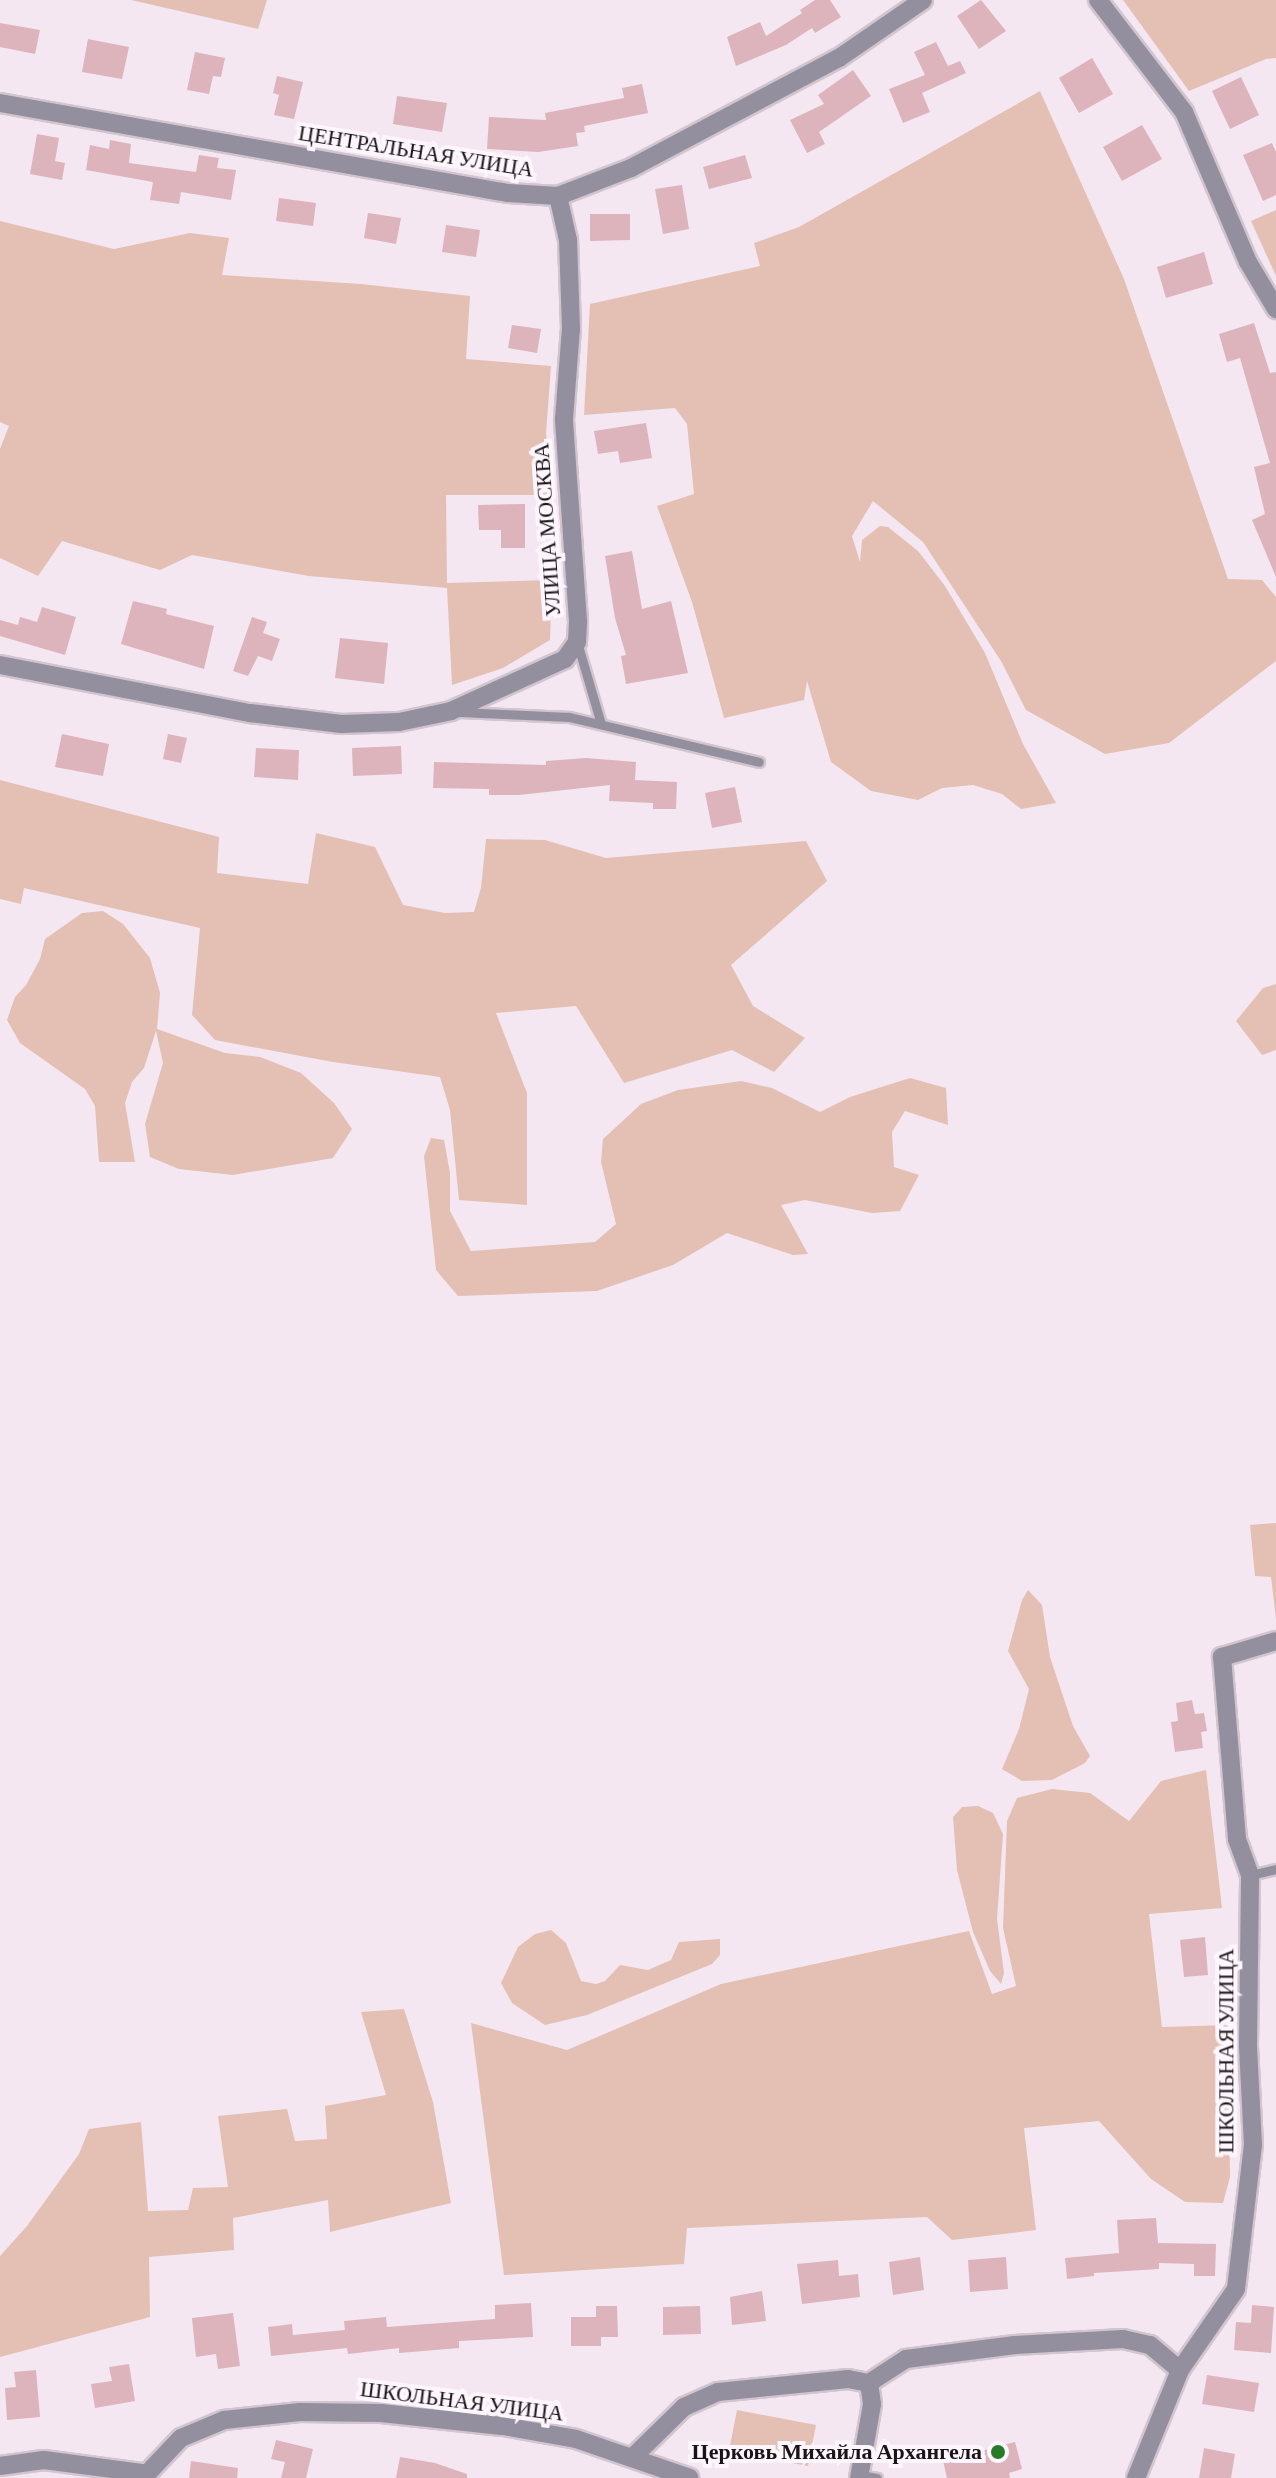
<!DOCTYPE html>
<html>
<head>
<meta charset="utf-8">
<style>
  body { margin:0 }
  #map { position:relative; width:1276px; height:2478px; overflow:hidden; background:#f4e7f2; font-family:"Crimson Pro",serif }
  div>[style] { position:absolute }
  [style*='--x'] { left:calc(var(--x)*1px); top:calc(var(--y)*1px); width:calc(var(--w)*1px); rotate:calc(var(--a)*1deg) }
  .green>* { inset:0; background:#e3c0b3 }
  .building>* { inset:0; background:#ddb4bb }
  .roads { filter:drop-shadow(2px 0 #d1c5cf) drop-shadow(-2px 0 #d1c5cf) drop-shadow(0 2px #d1c5cf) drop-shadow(0 -2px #d1c5cf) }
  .service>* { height:9px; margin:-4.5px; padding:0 4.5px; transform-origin:4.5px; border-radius:4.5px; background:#938f9e }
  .minor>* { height:18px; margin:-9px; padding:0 9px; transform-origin:9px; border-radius:9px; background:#938f9e }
  .dots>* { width:22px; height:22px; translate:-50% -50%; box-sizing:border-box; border:4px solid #fef6fd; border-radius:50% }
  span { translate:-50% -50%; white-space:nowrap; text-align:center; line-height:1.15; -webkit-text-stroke:8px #fef6fd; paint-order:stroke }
  .street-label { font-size:22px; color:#181417 }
  .poi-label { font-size:22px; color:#181417; font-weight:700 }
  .right { translate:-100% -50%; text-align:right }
</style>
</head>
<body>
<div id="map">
  <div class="green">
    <i style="clip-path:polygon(131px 0,267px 0,258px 29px)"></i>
    <i style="clip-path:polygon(1123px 0,1276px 0,1276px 58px,1266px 59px,1189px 91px)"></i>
    <i style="clip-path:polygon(1040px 91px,1124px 279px,1228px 579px,1262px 580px,1276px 597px,1276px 661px,1169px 743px,1105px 754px,1026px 710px,1001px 661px,923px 542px,873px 501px,852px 536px,860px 562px,862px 540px,880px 526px,888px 527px,918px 551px,945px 586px,985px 653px,1023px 744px,1056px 803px,1021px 809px,1002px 794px,973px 785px,942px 788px,918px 800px,871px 791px,831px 762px,807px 681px,804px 700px,724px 718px,692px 602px,657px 506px,694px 494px,687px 424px,675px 408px,584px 415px,590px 304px,760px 266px,754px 243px,799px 227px)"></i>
    <i style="clip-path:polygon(1276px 210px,1276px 276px,1251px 221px)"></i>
    <i style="clip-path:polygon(0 221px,114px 249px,190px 233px,229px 238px,222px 275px,361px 284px,470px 296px,466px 359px,551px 366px,546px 434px,552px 495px,446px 495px,447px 583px,552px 580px,550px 640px,503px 668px,452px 685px,447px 588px,309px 576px,192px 555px,160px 570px,62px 541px,38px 576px,0 558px,0 449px,9px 426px,0 422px)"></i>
    <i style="clip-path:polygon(0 780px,219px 837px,217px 873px,308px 884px,316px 833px,375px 847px,403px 905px,445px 913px,474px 912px,481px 888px,486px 839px,545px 840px,606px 858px,806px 841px,827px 881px,731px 965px,753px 1006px,805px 1038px,774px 1072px,732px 1050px,624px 1083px,576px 1006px,496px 1013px,527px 1093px,527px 1205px,459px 1200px,450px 1110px,440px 1077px,333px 1062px,215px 1040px,192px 1015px,200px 928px,24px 888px,21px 904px,0 899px)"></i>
    <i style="clip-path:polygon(103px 911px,123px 924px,150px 958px,160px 993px,157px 1029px,225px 1053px,260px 1057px,301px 1073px,334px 1103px,352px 1129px,333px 1158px,233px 1175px,179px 1169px,150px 1157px,145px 1124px,163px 1063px,156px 1031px,144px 1068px,132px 1082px,125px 1103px,135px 1162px,99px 1162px,95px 1106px,85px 1089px,20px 1043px,7px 1020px,15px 997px,26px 985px,40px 959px,45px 939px,82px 913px)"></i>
    <i style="clip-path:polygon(1276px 984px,1276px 1050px,1262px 1055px,1236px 1021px,1263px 988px)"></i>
    <i style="clip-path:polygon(910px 1078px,946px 1088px,948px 1125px,905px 1111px,892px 1132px,894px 1167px,919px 1175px,900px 1211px,872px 1213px,805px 1200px,781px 1205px,808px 1254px,793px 1255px,727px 1233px,673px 1265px,597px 1291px,458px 1296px,436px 1270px,424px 1156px,431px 1138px,444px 1140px,450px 1173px,450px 1211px,471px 1251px,595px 1242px,616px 1224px,601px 1162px,603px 1139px,641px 1104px,678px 1090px,741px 1081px,772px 1088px,820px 1112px,850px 1097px)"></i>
    <i style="clip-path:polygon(1276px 1523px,1276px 1619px,1271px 1577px,1255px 1576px,1250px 1525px)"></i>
    <i style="clip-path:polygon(1028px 1590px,1042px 1605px,1050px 1657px,1073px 1726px,1090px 1756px,1085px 1763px,1052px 1780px,1022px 1781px,1002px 1769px,1019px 1729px,1029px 1689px,1008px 1651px,1022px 1600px)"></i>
    <i style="clip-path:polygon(1206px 1770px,1222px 1908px,1149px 1914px,1162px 2027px,1228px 2025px,1230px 2177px,1223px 2203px,1185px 2202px,1151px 2179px,1099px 2121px,1024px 2128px,1036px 2230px,952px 2240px,927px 2217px,687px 2228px,684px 2264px,504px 2275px,471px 2023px,567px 2050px,721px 1984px,969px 1931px,992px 1994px,1016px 1986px,1003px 1928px,1007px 1821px,1017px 1798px,1052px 1789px,1090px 1793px,1129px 1821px,1161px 1781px)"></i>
    <i style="clip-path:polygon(978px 1806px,993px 1813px,1003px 1834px,997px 1919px,1004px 1973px,1001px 1984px,990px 1971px,973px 1932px,957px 1870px,953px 1817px,962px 1807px)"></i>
    <i style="clip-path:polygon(551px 1930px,566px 1943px,581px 1981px,596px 1984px,605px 1981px,620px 1965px,648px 1970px,671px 1960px,679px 1942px,720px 1939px,720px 1955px,712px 1964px,587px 2015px,545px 2025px,512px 2003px,501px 1983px,518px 1947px,535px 1934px)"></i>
    <i style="clip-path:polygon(404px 2009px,433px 2102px,451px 2203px,330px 2232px,328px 2200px,233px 2218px,234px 2250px,149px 2257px,150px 2317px,0 2357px,0 2256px,27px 2226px,79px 2154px,89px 2129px,141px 2122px,148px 2211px,188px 2210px,193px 2188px,228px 2187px,218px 2116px,287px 2109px,295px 2141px,327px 2139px,325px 2106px,386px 2095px,361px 2012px)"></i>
    <i style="clip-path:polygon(737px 2410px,816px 2425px,808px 2466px,729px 2451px)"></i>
  </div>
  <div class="building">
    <i style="clip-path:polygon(815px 0,830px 0,841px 17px,815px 33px,812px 28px,786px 45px,736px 66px,727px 37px,760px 22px,766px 36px,802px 13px,800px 10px)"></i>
    <i style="clip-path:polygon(981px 0,1006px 31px,979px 49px,957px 16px)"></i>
    <i style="clip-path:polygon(0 23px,40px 30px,35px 54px,0 47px)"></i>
    <i style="clip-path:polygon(88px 39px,129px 47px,122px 79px,82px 72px)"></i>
    <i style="clip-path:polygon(936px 42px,948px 66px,960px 61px,966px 73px,922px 93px,930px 112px,903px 123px,889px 89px,925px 75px,914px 52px)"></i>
    <i style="clip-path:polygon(195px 52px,225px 58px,221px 77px,213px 76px,209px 94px,187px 90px)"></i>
    <i style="clip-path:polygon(1092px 58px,1113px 94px,1079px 113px,1059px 78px)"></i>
    <i style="clip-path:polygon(853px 70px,871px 96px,819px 132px,825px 144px,807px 153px,790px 120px,824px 104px,818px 95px)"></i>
    <i style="clip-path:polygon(277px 76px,303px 82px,294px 119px,274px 115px,279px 95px,273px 93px)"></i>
    <i style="clip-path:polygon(1241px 77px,1259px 115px,1230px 129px,1212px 91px)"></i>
    <i style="clip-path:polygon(642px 84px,648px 113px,584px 126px,585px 132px,576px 133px,578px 146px,538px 152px,487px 149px,489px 117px,546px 120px,545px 113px,624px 98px,622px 88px)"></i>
    <i style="clip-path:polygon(397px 96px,447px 103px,442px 132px,393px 124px)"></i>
    <i style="clip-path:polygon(1142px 125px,1162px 159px,1122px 181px,1103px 147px)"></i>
    <i style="clip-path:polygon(37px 134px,59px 138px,55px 161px,65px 163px,62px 180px,30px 174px)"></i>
    <i style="clip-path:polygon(110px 140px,131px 144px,129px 163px,196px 172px,199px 155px,219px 158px,217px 168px,236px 170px,231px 200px,181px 192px,179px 204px,150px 200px,153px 182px,86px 170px,90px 145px,109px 149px)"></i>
    <i style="clip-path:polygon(1272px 143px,1276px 152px,1276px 195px,1263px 201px,1243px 155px)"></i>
    <i style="clip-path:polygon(745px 155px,752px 178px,709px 189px,703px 167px)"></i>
    <i style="clip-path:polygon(682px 185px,689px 229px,663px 234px,655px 189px)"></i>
    <i style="clip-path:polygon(279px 198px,316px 203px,313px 226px,276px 221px)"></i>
    <i style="clip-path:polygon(368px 213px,401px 218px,396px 244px,364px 238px)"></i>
    <i style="clip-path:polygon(590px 214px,630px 214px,630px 240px,590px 241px)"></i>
    <i style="clip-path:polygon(446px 225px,480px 230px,476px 257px,442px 252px)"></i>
    <i style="clip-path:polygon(1204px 252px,1213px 284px,1166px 298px,1157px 267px)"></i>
    <i style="clip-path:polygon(1254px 323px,1270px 373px,1276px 372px,1276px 577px,1252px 520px,1265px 514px,1254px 467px,1270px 463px,1240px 358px,1227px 362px,1219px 334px)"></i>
    <i style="clip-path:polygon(512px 325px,541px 329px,537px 353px,508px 348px)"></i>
    <i style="clip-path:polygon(646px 423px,652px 458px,620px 463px,618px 451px,598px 454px,594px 431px)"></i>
    <i style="clip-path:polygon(525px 504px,525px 548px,501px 548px,501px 530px,479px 530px,478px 505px)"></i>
    <i style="clip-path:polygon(632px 551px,642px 609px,671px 601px,688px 673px,626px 684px,621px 656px,626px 655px,615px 618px,605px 556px)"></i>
    <i style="clip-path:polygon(133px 601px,167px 609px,166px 614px,214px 626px,204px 669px,121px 644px)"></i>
    <i style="clip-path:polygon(42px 607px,76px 617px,65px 655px,0 636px,0 620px,18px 625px,20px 617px,37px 622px)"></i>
    <i style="clip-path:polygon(252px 617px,267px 622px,263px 633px,280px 639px,272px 661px,258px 656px,248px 676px,233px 671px)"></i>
    <i style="clip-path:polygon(340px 638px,388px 643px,384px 684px,335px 678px)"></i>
    <i style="clip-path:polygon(62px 734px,109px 744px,103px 776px,55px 767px)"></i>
    <i style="clip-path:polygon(168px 734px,187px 738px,181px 763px,163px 759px)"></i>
    <i style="clip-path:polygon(401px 746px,402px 774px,353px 776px,352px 748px)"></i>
    <i style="clip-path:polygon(256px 748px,299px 750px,298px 780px,254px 777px)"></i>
    <i style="clip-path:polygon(586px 758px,636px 762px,635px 780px,677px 782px,676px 809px,653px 809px,653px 803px,609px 801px,610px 785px,519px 795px,489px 795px,489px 789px,433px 788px,434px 762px,546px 765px,546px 761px)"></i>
    <i style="clip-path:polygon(735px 787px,742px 822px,712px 828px,705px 793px)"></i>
    <i style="clip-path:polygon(1192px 1700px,1195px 1714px,1204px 1713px,1207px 1731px,1201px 1732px,1203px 1748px,1175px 1752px,1171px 1722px,1178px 1721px,1176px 1703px)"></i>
    <i style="clip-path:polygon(1205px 1937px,1208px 1975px,1184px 1977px,1180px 1940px)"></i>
    <i style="clip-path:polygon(1156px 2218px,1158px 2243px,1216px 2244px,1215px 2276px,1194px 2276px,1194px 2264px,1159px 2263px,1159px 2269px,1094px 2273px,1094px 2276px,1067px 2279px,1065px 2258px,1119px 2253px,1117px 2220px)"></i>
    <i style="clip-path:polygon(920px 2257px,924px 2290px,893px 2295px,889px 2262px)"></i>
    <i style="clip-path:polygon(1006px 2257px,1008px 2289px,970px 2292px,968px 2260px)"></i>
    <i style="clip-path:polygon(838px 2260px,839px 2276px,858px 2274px,860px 2297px,802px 2304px,797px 2264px)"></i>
    <i style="clip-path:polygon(762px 2291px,766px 2321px,732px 2325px,730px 2297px)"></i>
    <i style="clip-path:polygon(531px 2303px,533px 2337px,459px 2341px,459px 2348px,399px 2353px,399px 2348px,348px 2354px,347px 2348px,271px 2356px,268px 2327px,292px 2324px,293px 2335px,345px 2330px,344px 2321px,386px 2317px,387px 2327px,495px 2319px,495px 2305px)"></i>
    <i style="clip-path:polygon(1252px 2305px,1274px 2307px,1271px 2353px,1234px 2350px,1236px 2322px,1251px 2323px)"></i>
    <i style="clip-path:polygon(596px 2306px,617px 2306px,618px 2337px,601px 2337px,601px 2346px,571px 2346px,571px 2317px,596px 2317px)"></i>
    <i style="clip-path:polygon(700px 2306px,701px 2334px,663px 2335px,663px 2307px)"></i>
    <i style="clip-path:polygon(233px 2313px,240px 2366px,218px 2369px,216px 2354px,196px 2357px,192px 2318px)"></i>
    <i style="clip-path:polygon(129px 2364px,135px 2401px,95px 2408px,91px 2384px,112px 2381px,109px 2367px)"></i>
    <i style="clip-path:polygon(36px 2370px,40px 2417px,7px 2420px,5px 2388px,16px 2387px,14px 2372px)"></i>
    <i style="clip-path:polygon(1207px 2375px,1259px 2383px,1254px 2412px,1202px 2404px)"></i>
    <i style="clip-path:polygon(276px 2440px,313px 2449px,306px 2478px,281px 2478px,285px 2462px,271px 2459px)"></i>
    <i style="clip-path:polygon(1015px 2442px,1022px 2469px,1009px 2473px,1010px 2478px,947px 2478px,943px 2461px)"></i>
    <i style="clip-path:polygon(1204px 2448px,1235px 2454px,1231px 2478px,1199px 2478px)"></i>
    <i style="clip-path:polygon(400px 2457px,435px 2463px,467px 2474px,467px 2478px,396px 2478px)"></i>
    <i style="clip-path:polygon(191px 2461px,238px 2468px,237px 2478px,189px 2478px)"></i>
  </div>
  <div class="roads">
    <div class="service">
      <i style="--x:577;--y:642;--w:85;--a:73.7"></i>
      <i style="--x:460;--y:712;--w:109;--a:2.6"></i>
      <i style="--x:569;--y:717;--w:195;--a:13.3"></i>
      <i style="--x:1250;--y:1875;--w:27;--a:-13"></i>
      <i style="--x:860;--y:2475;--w:17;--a:10"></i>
    </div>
    <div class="minor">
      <i style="--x:1098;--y:0;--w:141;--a:52.5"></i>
      <i style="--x:1184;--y:112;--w:163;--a:66.9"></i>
      <i style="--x:1248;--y:262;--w:55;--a:59.2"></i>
      <i style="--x:0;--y:103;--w:516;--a:10.05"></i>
      <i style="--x:508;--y:193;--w:50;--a:3.4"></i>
      <i style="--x:558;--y:196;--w:78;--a:-21"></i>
      <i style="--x:631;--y:168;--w:235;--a:-27.9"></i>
      <i style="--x:839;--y:58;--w:102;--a:-34.6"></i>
      <i style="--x:0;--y:665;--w:255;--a:10.9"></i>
      <i style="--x:250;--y:713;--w:92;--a:6.9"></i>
      <i style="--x:341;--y:724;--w:58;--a:-2"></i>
      <i style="--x:399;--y:722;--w:53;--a:-11.9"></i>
      <i style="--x:451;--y:711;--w:125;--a:-24.5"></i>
      <i style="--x:565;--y:659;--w:21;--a:-55"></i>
      <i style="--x:577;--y:642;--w:21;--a:-87"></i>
      <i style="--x:578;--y:621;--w:202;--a:-94"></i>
      <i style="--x:564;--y:419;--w:90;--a:-85.6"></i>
      <i style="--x:571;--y:329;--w:89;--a:-91.9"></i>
      <i style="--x:568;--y:240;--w:45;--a:-102.8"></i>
      <i style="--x:632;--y:2458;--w:73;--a:-44.4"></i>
      <i style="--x:684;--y:2407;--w:37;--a:-24"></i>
      <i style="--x:718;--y:2392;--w:131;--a:-5.7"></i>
      <i style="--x:848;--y:2379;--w:21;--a:11"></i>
      <i style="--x:0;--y:2466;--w:44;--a:-7.8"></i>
      <i style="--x:44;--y:2460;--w:100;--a:7.5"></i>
      <i style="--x:143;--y:2478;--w:55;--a:-46.5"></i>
      <i style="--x:181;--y:2438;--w:47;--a:-22.7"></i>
      <i style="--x:224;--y:2420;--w:76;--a:-6"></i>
      <i style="--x:300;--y:2412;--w:81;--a:0.7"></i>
      <i style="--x:381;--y:2413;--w:123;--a:6.1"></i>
      <i style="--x:503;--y:2426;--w:74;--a:10.1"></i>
      <i style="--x:576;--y:2439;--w:120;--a:18.9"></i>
      <i style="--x:859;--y:2478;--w:75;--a:-80"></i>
      <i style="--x:872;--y:2404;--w:21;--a:-98"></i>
      <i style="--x:869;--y:2383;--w:44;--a:-33"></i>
      <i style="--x:906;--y:2359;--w:110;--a:-7.3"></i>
      <i style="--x:1015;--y:2345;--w:108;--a:-3.2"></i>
      <i style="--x:1123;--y:2339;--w:28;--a:13"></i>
      <i style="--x:1150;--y:2345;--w:39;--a:40"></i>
      <i style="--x:1136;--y:2478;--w:117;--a:-67.8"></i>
      <i style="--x:1180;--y:2370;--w:98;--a:-55.3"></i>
      <i style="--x:1236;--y:2289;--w:145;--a:-83.3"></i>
      <i style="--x:1253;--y:2145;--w:100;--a:-92.9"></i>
      <i style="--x:1248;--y:2045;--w:170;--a:-89.3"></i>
      <i style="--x:1250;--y:1875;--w:38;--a:-110"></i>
      <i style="--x:1237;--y:1839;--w:183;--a:-94.7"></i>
      <i style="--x:1222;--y:1657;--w:56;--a:-16.5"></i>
    </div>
  </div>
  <div class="dots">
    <i style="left:998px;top:2452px;background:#277b27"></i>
  </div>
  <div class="street-label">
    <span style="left:416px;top:151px;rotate:9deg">ЦЕНТРАЛЬНАЯ УЛИЦА</span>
    <span style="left:547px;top:530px;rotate:-94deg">УЛИЦА МОСКВА</span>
    <span style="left:1226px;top:2051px;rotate:-90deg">ШКОЛЬНАЯ УЛИЦА</span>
    <span style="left:462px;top:2401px;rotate:7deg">ШКОЛЬНАЯ УЛИЦА</span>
  </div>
  <div class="poi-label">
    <span class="right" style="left:982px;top:2452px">Церковь Михайла Архангела</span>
  </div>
</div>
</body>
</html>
